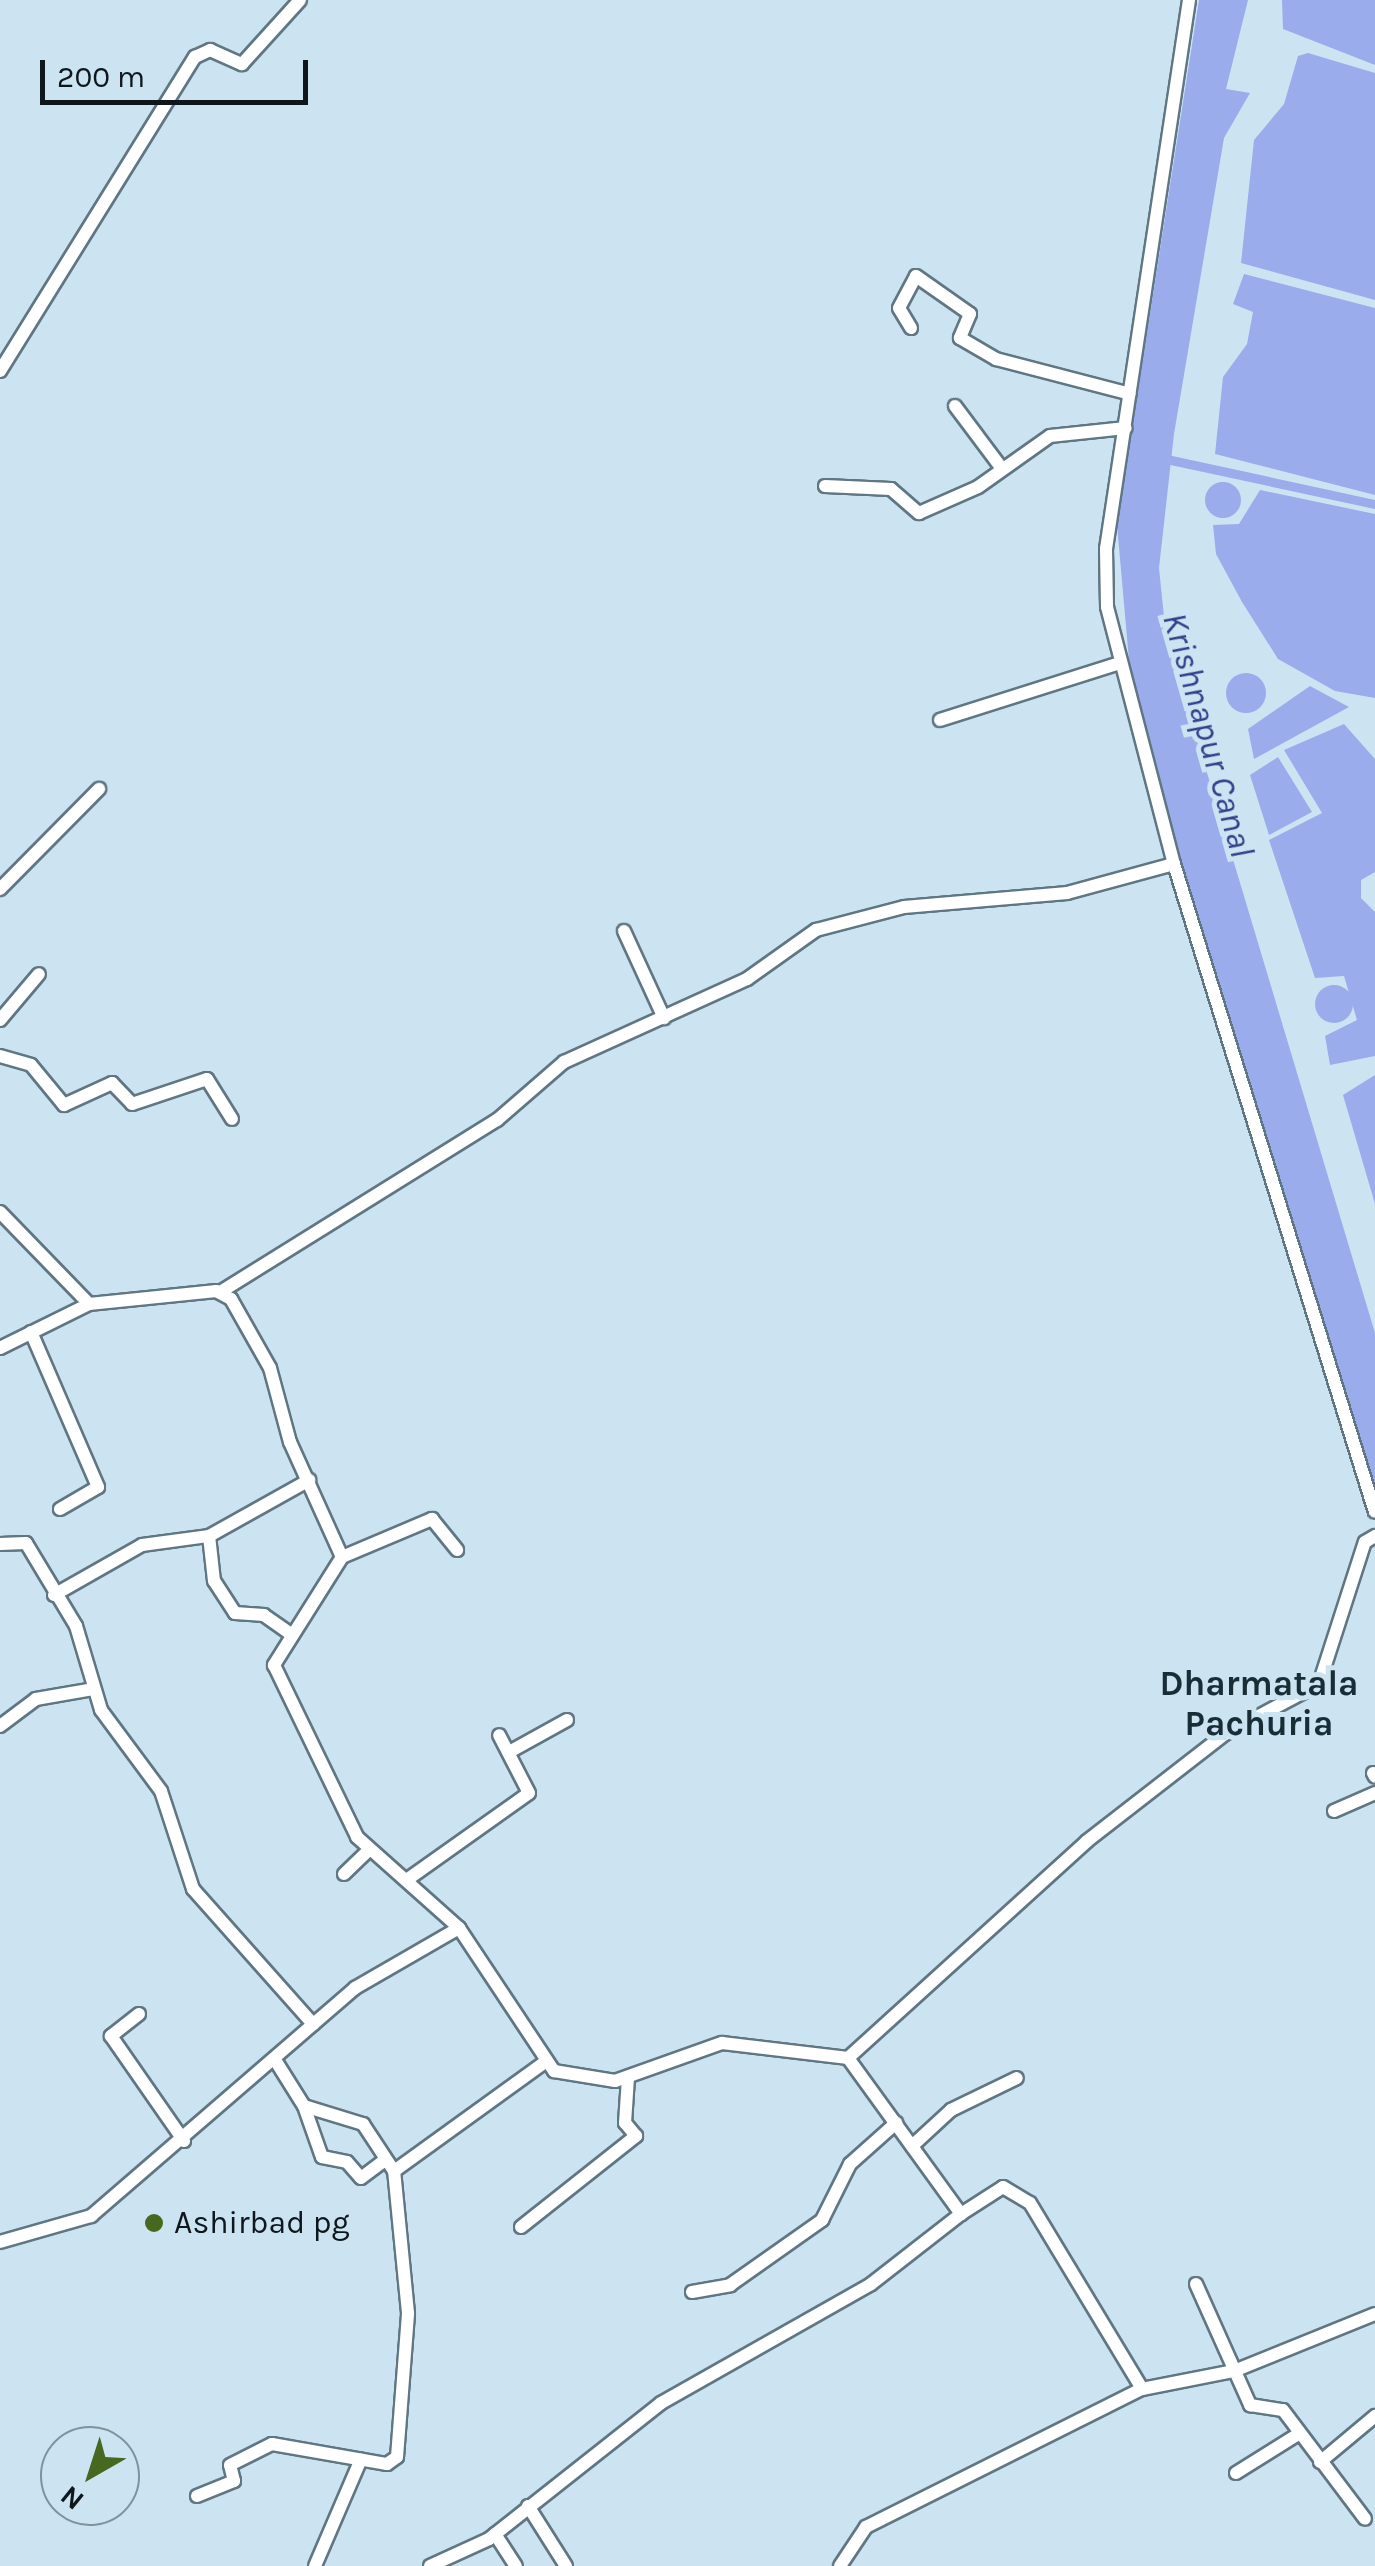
<!DOCTYPE html>
<html>
<head>
<meta charset="utf-8">
<style>
  body { margin:0 }
  #map { position:relative; width:1375px; height:2566px; overflow:hidden; background:#cce4f2; font-family:Karla,sans-serif }
  div>[style] { position:absolute }
  [style*='--x'] { left:calc(var(--x)*1px); top:calc(var(--y)*1px); width:calc(var(--w)*1px); rotate:calc(var(--a)*1deg) }
  .water>* { inset:0; background:#9bacec }
  .round { border-radius:50% }
  .canal>* { height:9px; margin:-4.5px; padding:0 4.5px; transform-origin:4.5px; border-radius:4.5px; background:#9bacec }
  .roads { filter:drop-shadow(2px 0 #607682) drop-shadow(-2px 0 #607682) drop-shadow(0 2px #607682) drop-shadow(0 -2px #607682) }
  .minor>* { height:12px; margin:-6px; padding:0 6px; transform-origin:6px; border-radius:6px; background:#fff }
  .dots>* { width:28px; height:28px; translate:-50% -50%; box-sizing:border-box; border:5px solid #cce4f2; border-radius:50% }
  span { translate:-50% -50%; white-space:nowrap; text-align:center; line-height:1.15; -webkit-text-stroke:10px #cce4f2; paint-order:stroke }
  .poi-label { font-size:32px; color:#0f171c }
  .left { translate:0 -50%; text-align:left }
  .water-label { font-size:35px; color:#333f8a; font-style:italic }
  .neighbourhood-label { font-size:35px; color:#192d37; font-weight:700 }
  .north { position:absolute; left:40px; top:2426px; width:100px; height:100px; box-sizing:border-box; background:#cce4f2; border:2px solid #80929c; border-radius:50%; rotate:219deg; font-size:28px; font-weight:700; line-height:40px; text-align:center; color:#0f171c }
  .north::after { content:''; display:block; margin:auto; width:35px; height:45px; background:#47681f; clip-path:polygon(50% 0,100% 100%,50% 72%,0 100%) }
  .scale { position:absolute; left:40px; top:60px; width:268px; height:45px; box-sizing:border-box; border:5px solid #0f171c; border-top:0; padding-left:12px; font-size:30px; line-height:35px; white-space:nowrap; color:#0f171c; -webkit-text-stroke:8px #cce4f2; paint-order:stroke }
</style>
</head>
<body>
<div id="map">
  <div class="water">
    <i style="clip-path:polygon(1199px 0,1248px 0,1226px 89px,1250px 93px,1224px 138px,1174px 434px,1159px 568px,1166px 636px,1375px 1333px,1375px 1493px,1170px 836px,1129px 660px,1117px 525px)"></i>
    <i style="clip-path:polygon(1282px 0,1375px 0,1375px 65px,1283px 29px)"></i>
    <i style="clip-path:polygon(1308px 53px,1375px 73px,1375px 300px,1241px 263px,1254px 140px,1284px 104px,1298px 56px)"></i>
    <i style="clip-path:polygon(1244px 274px,1375px 308px,1375px 495px,1215px 454px,1223px 377px,1247px 344px,1253px 312px,1233px 304px)"></i>
    <i class="round" style="left:1205px;top:482px;width:36px;height:36px"></i>
    <i style="clip-path:polygon(1260px 490px,1375px 514px,1375px 698px,1335px 691px,1278px 659px,1242px 602px,1216px 554px,1213px 525px,1239px 524px)"></i>
    <i class="round" style="left:1226px;top:673px;width:40px;height:40px"></i>
    <i style="clip-path:polygon(1310px 686px,1349px 707px,1254px 759px,1248px 729px)"></i>
    <i style="clip-path:polygon(1344px 724px,1375px 759px,1375px 872px,1361px 880px,1361px 898px,1375px 912px,1375px 1056px,1330px 1065px,1325px 1036px,1357px 1020px,1344px 976px,1315px 978px,1269px 840px,1322px 813px,1284px 750px)"></i>
    <i style="clip-path:polygon(1278px 757px,1312px 812px,1269px 835px,1250px 775px)"></i>
    <i class="round" style="left:1315px;top:985px;width:38px;height:38px"></i>
    <i style="clip-path:polygon(1375px 1075px,1375px 1204px,1343px 1095px)"></i>
  </div>
  <div class="canal">
    <i style="--x:1171;--y:460;--w:209;--a:12.2"></i>
  </div>
  <div class="roads">
    <div class="minor">
      <i style="--x:1189;--y:0;--w:555;--a:98.6"></i>
      <i style="--x:1106;--y:549;--w:58;--a:89"></i>
      <i style="--x:1107;--y:607;--w:266;--a:75.4"></i>
      <i style="--x:1174;--y:864;--w:678;--a:72.77"></i>
      <i style="--x:911;--y:328;--w:23;--a:-121"></i>
      <i style="--x:899;--y:308;--w:36;--a:-62"></i>
      <i style="--x:916;--y:276;--w:66;--a:35.1"></i>
      <i style="--x:970;--y:314;--w:26;--a:113"></i>
      <i style="--x:960;--y:338;--w:42;--a:30.3"></i>
      <i style="--x:996;--y:359;--w:138;--a:14.6"></i>
      <i style="--x:0;--y:371;--w:370;--a:-58.2"></i>
      <i style="--x:195;--y:57;--w:17;--a:-25"></i>
      <i style="--x:210;--y:50;--w:35;--a:24"></i>
      <i style="--x:242;--y:64;--w:86;--a:-47.8"></i>
      <i style="--x:955;--y:406;--w:75;--a:53.1"></i>
      <i style="--x:825;--y:486;--w:66;--a:2.6"></i>
      <i style="--x:891;--y:489;--w:37;--a:41"></i>
      <i style="--x:919;--y:513;--w:64;--a:-23.8"></i>
      <i style="--x:978;--y:487;--w:88;--a:-35.3"></i>
      <i style="--x:1050;--y:436;--w:76;--a:-6"></i>
      <i style="--x:940;--y:720;--w:186;--a:-17.6"></i>
      <i style="--x:0;--y:889;--w:141;--a:-45.3"></i>
      <i style="--x:624;--y:931;--w:96;--a:65.3"></i>
      <i style="--x:0;--y:1020;--w:60;--a:-49.7"></i>
      <i style="--x:0;--y:1056;--w:32;--a:16"></i>
      <i style="--x:31;--y:1065;--w:52;--a:50.5"></i>
      <i style="--x:64;--y:1105;--w:53;--a:-24.6"></i>
      <i style="--x:112;--y:1083;--w:29;--a:46"></i>
      <i style="--x:132;--y:1104;--w:79;--a:-18.4"></i>
      <i style="--x:207;--y:1079;--w:47;--a:58"></i>
      <i style="--x:0;--y:1212;--w:128;--a:45.9"></i>
      <i style="--x:89;--y:1304;--w:128;--a:-5.8"></i>
      <i style="--x:216;--y:1291;--w:17;--a:28"></i>
      <i style="--x:231;--y:1299;--w:79;--a:60.5"></i>
      <i style="--x:270;--y:1368;--w:77;--a:74.9"></i>
      <i style="--x:290;--y:1442;--w:126;--a:65.7"></i>
      <i style="--x:342;--y:1557;--w:128;--a:122.2"></i>
      <i style="--x:274;--y:1665;--w:191;--a:64.2"></i>
      <i style="--x:357;--y:1837;--w:137;--a:41.7"></i>
      <i style="--x:459;--y:1928;--w:172;--a:56.4"></i>
      <i style="--x:554;--y:2071;--w:62;--a:9.3"></i>
      <i style="--x:615;--y:2081;--w:114;--a:-19.6"></i>
      <i style="--x:722;--y:2043;--w:127;--a:6.8"></i>
      <i style="--x:848;--y:2058;--w:193;--a:54.1"></i>
      <i style="--x:961;--y:2214;--w:50;--a:-32.7"></i>
      <i style="--x:1003;--y:2187;--w:31;--a:31"></i>
      <i style="--x:1030;--y:2203;--w:217;--a:58.9"></i>
      <i style="--x:1142;--y:2389;--w:94;--a:-11.1"></i>
      <i style="--x:1234;--y:2371;--w:152;--a:-22"></i>
      <i style="--x:222;--y:1291;--w:324;--a:-31.9"></i>
      <i style="--x:497;--y:1120;--w:89;--a:-40.9"></i>
      <i style="--x:564;--y:1062;--w:201;--a:-24.4"></i>
      <i style="--x:747;--y:979;--w:85;--a:-35.4"></i>
      <i style="--x:816;--y:930;--w:91;--a:-14.6"></i>
      <i style="--x:904;--y:907;--w:164;--a:-4.9"></i>
      <i style="--x:1067;--y:893;--w:111;--a:-15.2"></i>
      <i style="--x:31;--y:1332;--w:169;--a:66.6"></i>
      <i style="--x:98;--y:1487;--w:44;--a:149.9"></i>
      <i style="--x:0;--y:1348;--w:99;--a:-26.3"></i>
      <i style="--x:0;--y:1544;--w:26;--a:-2"></i>
      <i style="--x:26;--y:1543;--w:97;--a:58.9"></i>
      <i style="--x:76;--y:1626;--w:88;--a:73.4"></i>
      <i style="--x:101;--y:1710;--w:101;--a:53.5"></i>
      <i style="--x:161;--y:1791;--w:103;--a:71.9"></i>
      <i style="--x:193;--y:1889;--w:181;--a:48.4"></i>
      <i style="--x:342;--y:1557;--w:98;--a:-22.9"></i>
      <i style="--x:432;--y:1519;--w:40;--a:51"></i>
      <i style="--x:54;--y:1595;--w:101;--a:-29.6"></i>
      <i style="--x:142;--y:1545;--w:68;--a:-7.7"></i>
      <i style="--x:288;--y:1632;--w:29;--a:-145"></i>
      <i style="--x:264;--y:1615;--w:29;--a:-176"></i>
      <i style="--x:235;--y:1613;--w:38;--a:-123"></i>
      <i style="--x:214;--y:1581;--w:45;--a:-96.3"></i>
      <i style="--x:209;--y:1536;--w:115;--a:-29.2"></i>
      <i style="--x:0;--y:1726;--w:45;--a:-36.9"></i>
      <i style="--x:36;--y:1699;--w:59;--a:-9.8"></i>
      <i style="--x:511;--y:1751;--w:64;--a:-29"></i>
      <i style="--x:1373;--y:1773;--w:4;--a:63"></i>
      <i style="--x:1334;--y:1811;--w:45;--a:-23.7"></i>
      <i style="--x:344;--y:1874;--w:32;--a:-44"></i>
      <i style="--x:408;--y:1879;--w:148;--a:-35.4"></i>
      <i style="--x:529;--y:1793;--w:65;--a:-117.3"></i>
      <i style="--x:139;--y:2014;--w:36;--a:142"></i>
      <i style="--x:111;--y:2036;--w:128;--a:55.2"></i>
      <i style="--x:848;--y:2058;--w:323;--a:-42.2"></i>
      <i style="--x:1087;--y:1841;--w:175;--a:-37.8"></i>
      <i style="--x:1225;--y:1734;--w:106;--a:-28"></i>
      <i style="--x:1319;--y:1684;--w:149;--a:-72.1"></i>
      <i style="--x:1365;--y:1542;--w:12;--a:-31"></i>
      <i style="--x:277;--y:2063;--w:51;--a:57.9"></i>
      <i style="--x:304;--y:2106;--w:62;--a:17"></i>
      <i style="--x:363;--y:2124;--w:56;--a:56.6"></i>
      <i style="--x:304;--y:2106;--w:54;--a:70.6"></i>
      <i style="--x:322;--y:2157;--w:25;--a:11"></i>
      <i style="--x:347;--y:2162;--w:21;--a:49"></i>
      <i style="--x:361;--y:2178;--w:26;--a:-37"></i>
      <i style="--x:912;--y:2146;--w:53;--a:-42.7"></i>
      <i style="--x:951;--y:2110;--w:73;--a:-25.9"></i>
      <i style="--x:521;--y:2227;--w:147;--a:-38.4"></i>
      <i style="--x:636;--y:2136;--w:17;--a:-130"></i>
      <i style="--x:625;--y:2123;--w:45;--a:-86.2"></i>
      <i style="--x:0;--y:2242;--w:95;--a:-15.9"></i>
      <i style="--x:91;--y:2216;--w:349;--a:-40.8"></i>
      <i style="--x:355;--y:1988;--w:120;--a:-30"></i>
      <i style="--x:1196;--y:2284;--w:133;--a:65.9"></i>
      <i style="--x:1250;--y:2405;--w:33;--a:9"></i>
      <i style="--x:1283;--y:2410;--w:136;--a:53"></i>
      <i style="--x:692;--y:2292;--w:39;--a:-10"></i>
      <i style="--x:730;--y:2285;--w:113;--a:-35.2"></i>
      <i style="--x:822;--y:2220;--w:63;--a:-63.4"></i>
      <i style="--x:850;--y:2164;--w:62;--a:-41.7"></i>
      <i style="--x:1320;--y:2462;--w:72;--a:-39.9"></i>
      <i style="--x:1236;--y:2473;--w:75;--a:-32"></i>
      <i style="--x:197;--y:2496;--w:40;--a:-22"></i>
      <i style="--x:234;--y:2481;--w:16;--a:-104"></i>
      <i style="--x:230;--y:2465;--w:47;--a:-26.6"></i>
      <i style="--x:272;--y:2444;--w:117;--a:9.9"></i>
      <i style="--x:387;--y:2464;--w:12;--a:-35"></i>
      <i style="--x:397;--y:2457;--w:144;--a:-85.6"></i>
      <i style="--x:408;--y:2313;--w:143;--a:-95.6"></i>
      <i style="--x:394;--y:2171;--w:186;--a:-35.8"></i>
      <i style="--x:528;--y:2506;--w:71;--a:57.7"></i>
      <i style="--x:495;--y:2534;--w:38;--a:57"></i>
      <i style="--x:315;--y:2566;--w:116;--a:-66.7"></i>
      <i style="--x:430;--y:2566;--w:65;--a:-24.6"></i>
      <i style="--x:489;--y:2539;--w:219;--a:-38.3"></i>
      <i style="--x:661;--y:2403;--w:241;--a:-29.5"></i>
      <i style="--x:871;--y:2284;--w:114;--a:-37.9"></i>
      <i style="--x:840;--y:2566;--w:47;--a:-56.3"></i>
      <i style="--x:866;--y:2527;--w:309;--a:-26.6"></i>
    </div>
  </div>
  <div class="dots">
    <i style="left:154px;top:2223px;background:#47681f"></i>
  </div>
  <div class="poi-label">
    <span class="left" style="left:174px;top:2223px">Ashirbad pg</span>
  </div>
  <div class="water-label">
    <span style="left:1208px;top:735px;rotate:74deg">Krishnapur Canal</span>
  </div>
  <div class="neighbourhood-label">
    <span style="left:1259px;top:1704px">Dharmatala<br>Pachuria</span>
  </div>
  <div class="north">N</div>
  <div class="scale">200 m</div>
</div>
</body>
</html>
